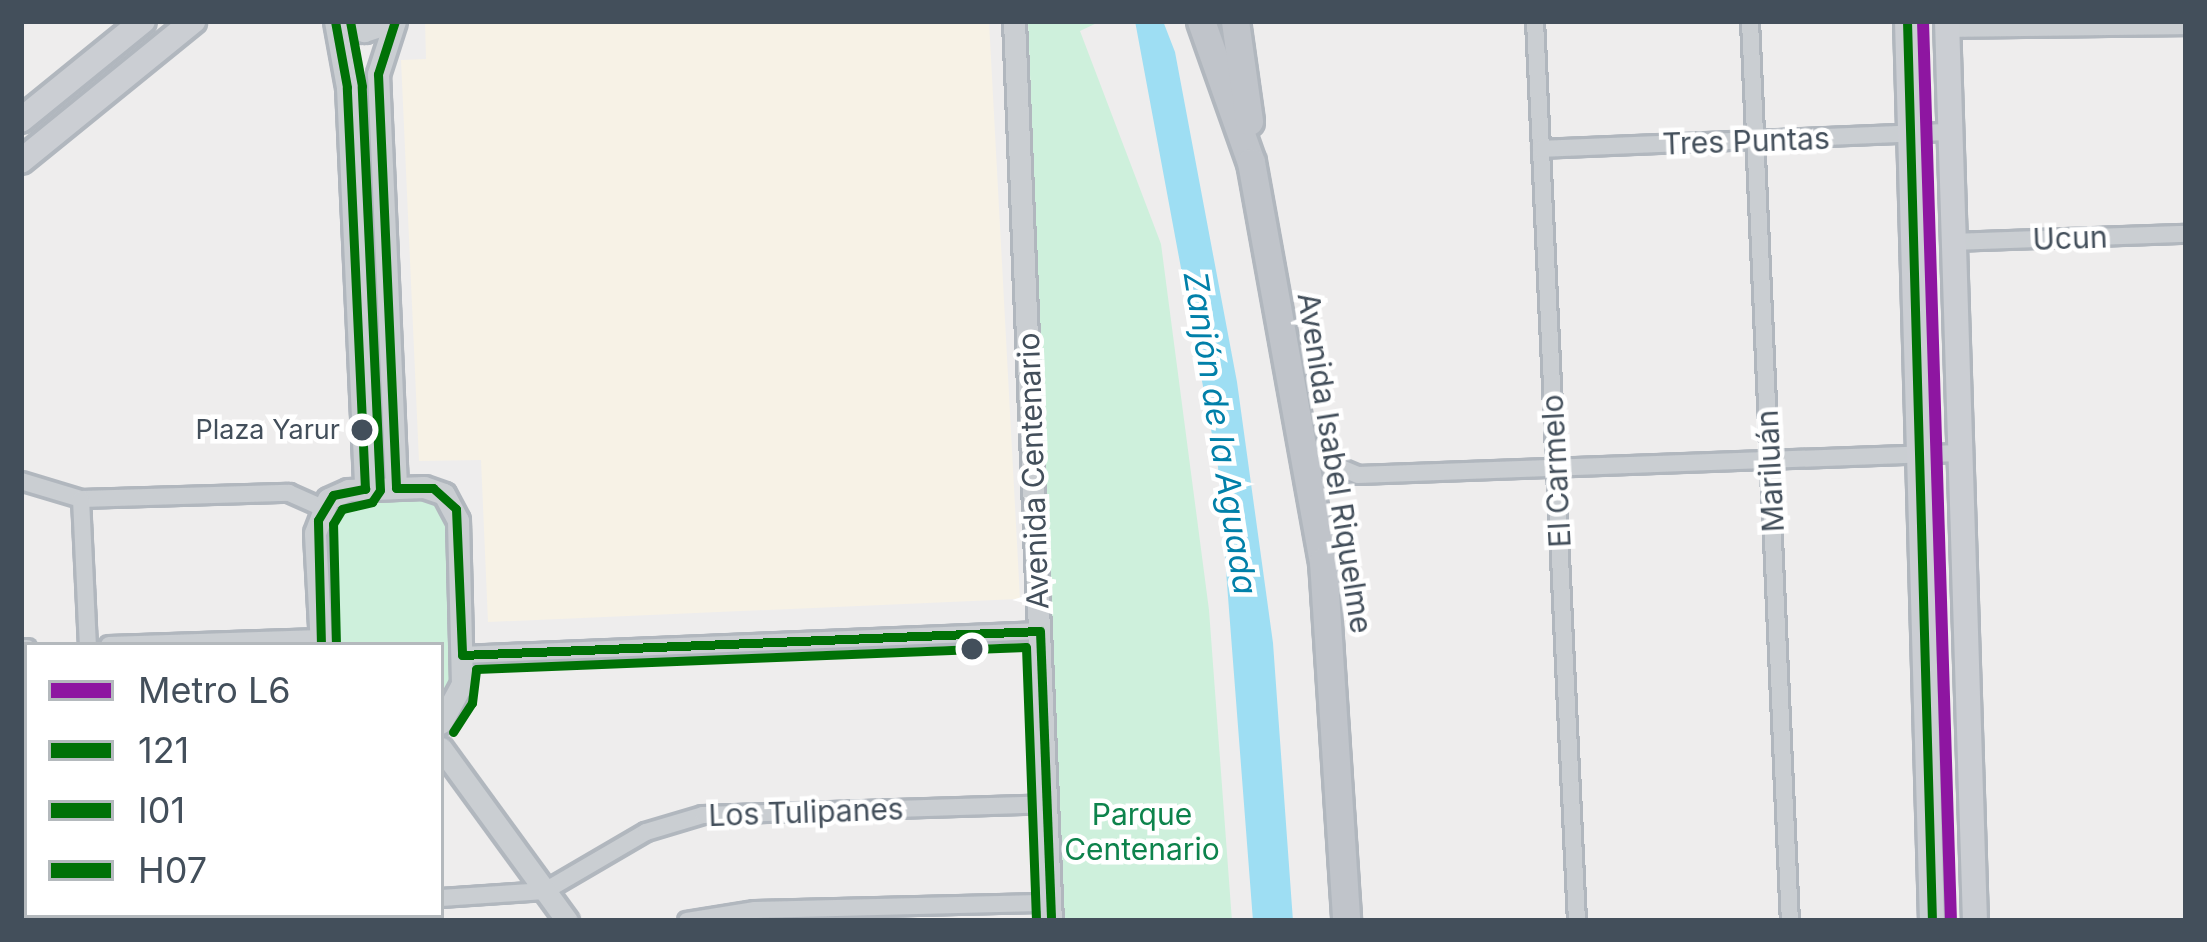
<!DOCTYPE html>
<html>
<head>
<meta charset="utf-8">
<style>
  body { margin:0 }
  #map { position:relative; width:2207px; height:942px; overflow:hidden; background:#eeeded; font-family:Inter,sans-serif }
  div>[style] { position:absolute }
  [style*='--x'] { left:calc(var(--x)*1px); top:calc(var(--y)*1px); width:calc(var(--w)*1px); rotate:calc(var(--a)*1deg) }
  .commercial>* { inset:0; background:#f7f2e6 }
  .green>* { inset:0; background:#cef0dc }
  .water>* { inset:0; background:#9edef3 }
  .roads { filter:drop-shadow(3px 0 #b1b7be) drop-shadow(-3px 0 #b1b7be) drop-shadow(0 3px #b1b7be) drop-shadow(0 -3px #b1b7be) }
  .minor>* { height:16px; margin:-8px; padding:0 8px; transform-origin:8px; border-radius:8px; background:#caced2 }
  .tertiary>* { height:21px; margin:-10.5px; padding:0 10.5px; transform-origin:10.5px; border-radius:10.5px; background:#caced2 }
  .secondary>* { height:24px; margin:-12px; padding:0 12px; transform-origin:12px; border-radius:12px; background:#cbced3 }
  .trunk>* { height:27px; margin:-13.5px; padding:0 13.5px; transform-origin:13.5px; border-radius:13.5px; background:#c0c4ca }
  .bus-1>* { height:9px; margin:-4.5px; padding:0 4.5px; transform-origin:4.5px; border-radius:4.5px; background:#007106 }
  .bus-2>* { height:9px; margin:-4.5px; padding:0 4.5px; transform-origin:4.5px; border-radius:4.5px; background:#007106 }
  .bus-3>* { height:9px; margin:-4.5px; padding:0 4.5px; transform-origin:4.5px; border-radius:4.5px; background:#007106 }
  .metro-1>* { height:12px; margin:-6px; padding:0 6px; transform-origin:6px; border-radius:6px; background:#8e16a1 }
  .dots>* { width:33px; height:33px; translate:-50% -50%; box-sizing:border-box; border:6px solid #fff; border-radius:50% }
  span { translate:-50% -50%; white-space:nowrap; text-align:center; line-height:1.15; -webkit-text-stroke:9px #fff; paint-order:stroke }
  .bus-label { font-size:27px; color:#434f5b }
  .right { translate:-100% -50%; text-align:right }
  .street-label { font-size:30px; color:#434f5b }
  .park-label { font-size:30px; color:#0d834c }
  .water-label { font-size:33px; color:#0180a9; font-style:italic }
  .frame { position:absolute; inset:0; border:24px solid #434f5b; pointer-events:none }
  .legend { position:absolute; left:24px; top:642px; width:420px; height:276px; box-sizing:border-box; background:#fff; border:3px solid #b4b9bd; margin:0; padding:15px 21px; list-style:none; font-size:36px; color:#434f5b }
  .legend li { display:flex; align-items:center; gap:24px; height:60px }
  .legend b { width:60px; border:3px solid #b4b9bd }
</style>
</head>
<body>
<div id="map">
  <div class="commercial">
    <i style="clip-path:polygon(425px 21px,989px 21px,1020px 599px,488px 622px,481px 460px,419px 461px,401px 60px,426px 59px)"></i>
  </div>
  <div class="green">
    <i style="clip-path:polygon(1028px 21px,1101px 21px,1080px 31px,1161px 244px,1209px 610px,1232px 921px,1062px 921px)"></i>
    <i style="clip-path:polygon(417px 494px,443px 509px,450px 528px,453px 687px,441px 710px,441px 645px,331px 645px,328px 518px,339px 501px)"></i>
  </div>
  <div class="water">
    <i style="clip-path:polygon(1135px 21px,1163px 21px,1175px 52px,1237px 382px,1273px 643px,1293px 921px,1253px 921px,1218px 467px)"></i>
  </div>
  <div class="roads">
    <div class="minor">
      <i style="--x:1535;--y:21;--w:901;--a:87.33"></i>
      <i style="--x:1750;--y:21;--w:901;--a:87.46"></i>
      <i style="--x:1947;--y:29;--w:239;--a:-0.7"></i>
      <i style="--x:1541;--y:149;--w:409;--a:-2.4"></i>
      <i style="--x:1953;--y:242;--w:233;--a:-2"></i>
      <i style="--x:1305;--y:453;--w:57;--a:22.5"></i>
      <i style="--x:1358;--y:475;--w:601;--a:-2.1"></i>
      <i style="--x:21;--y:481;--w:63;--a:16.7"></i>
      <i style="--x:81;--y:499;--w:208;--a:-1.7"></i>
      <i style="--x:289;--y:493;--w:37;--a:24"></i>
      <i style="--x:81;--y:499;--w:146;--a:87.3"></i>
      <i style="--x:109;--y:645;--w:211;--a:-1.9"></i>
      <i style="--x:21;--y:648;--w:6;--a:0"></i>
      <i style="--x:462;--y:655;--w:578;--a:-2.38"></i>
      <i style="--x:21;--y:776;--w:6;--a:0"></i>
      <i style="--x:441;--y:898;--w:104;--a:-3.9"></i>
      <i style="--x:545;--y:891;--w:117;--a:-30.3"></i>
      <i style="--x:646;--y:832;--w:59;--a:-16.6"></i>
      <i style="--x:703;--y:815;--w:344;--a:-1.8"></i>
      <i style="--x:29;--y:915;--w:6;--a:90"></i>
      <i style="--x:687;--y:921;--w:69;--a:-9.2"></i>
      <i style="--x:755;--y:910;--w:295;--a:-1.4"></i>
    </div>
    <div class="tertiary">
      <i style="--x:335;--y:21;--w:67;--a:79.7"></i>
      <i style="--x:347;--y:87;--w:402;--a:87.4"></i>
      <i style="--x:340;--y:21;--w:26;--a:23"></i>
      <i style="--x:364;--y:31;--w:32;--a:-18"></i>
      <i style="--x:395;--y:21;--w:56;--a:107.8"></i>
      <i style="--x:378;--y:74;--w:414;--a:87.5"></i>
      <i style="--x:1014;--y:21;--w:901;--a:87.65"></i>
      <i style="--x:321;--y:645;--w:112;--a:-93.1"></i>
      <i style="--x:315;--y:533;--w:36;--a:-69"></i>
      <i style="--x:328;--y:499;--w:22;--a:-24"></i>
      <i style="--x:348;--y:490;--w:76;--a:-2.3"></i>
      <i style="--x:424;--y:487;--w:21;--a:19"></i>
      <i style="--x:444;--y:494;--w:30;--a:62"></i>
      <i style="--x:458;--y:520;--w:164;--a:88.6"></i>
      <i style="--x:462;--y:684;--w:44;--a:118.3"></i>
      <i style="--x:441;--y:748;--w:214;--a:53.9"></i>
      <i style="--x:246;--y:921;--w:7;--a:-56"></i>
    </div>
    <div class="secondary">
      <i style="--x:1907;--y:21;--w:900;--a:88.41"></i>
      <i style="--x:1947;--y:21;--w:900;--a:88.22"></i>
      <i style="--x:21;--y:120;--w:157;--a:-39.1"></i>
      <i style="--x:21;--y:161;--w:222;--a:-39.1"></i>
    </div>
    <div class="trunk">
      <i style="--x:1201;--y:21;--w:150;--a:70.5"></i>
      <i style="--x:1251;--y:162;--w:405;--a:79.8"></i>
      <i style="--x:1323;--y:561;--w:361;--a:86.3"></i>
      <i style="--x:1235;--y:21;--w:101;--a:82"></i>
    </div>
  </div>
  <div class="bus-1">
    <i style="--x:395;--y:21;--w:56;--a:107.8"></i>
    <i style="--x:378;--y:74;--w:414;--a:87.5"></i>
    <i style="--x:396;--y:488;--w:37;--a:0"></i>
    <i style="--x:433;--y:488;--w:31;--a:42"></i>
    <i style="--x:456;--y:509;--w:146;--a:87.6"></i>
    <i style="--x:462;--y:655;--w:578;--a:-2.38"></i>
    <i style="--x:1040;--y:631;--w:290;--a:87.8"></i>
    <i style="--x:1907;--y:21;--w:900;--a:88.41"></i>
  </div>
  <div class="bus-2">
    <i style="--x:336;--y:645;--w:121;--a:-91.4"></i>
    <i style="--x:333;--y:524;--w:17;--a:-59"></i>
    <i style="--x:342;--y:509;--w:31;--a:-13"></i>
    <i style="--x:372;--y:502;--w:14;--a:-56"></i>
    <i style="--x:380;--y:490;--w:404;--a:-92.6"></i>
    <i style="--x:362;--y:86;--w:66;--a:-100.5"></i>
    <i style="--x:453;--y:732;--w:35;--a:-57"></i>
    <i style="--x:472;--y:703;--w:34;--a:-83"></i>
    <i style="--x:476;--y:669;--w:550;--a:-2.29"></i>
    <i style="--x:1026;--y:647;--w:274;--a:87.9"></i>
  </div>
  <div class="bus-3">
    <i style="--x:321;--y:645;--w:125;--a:-91.4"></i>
    <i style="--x:318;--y:520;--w:29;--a:-59"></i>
    <i style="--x:333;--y:495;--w:33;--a:-11"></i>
    <i style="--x:365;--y:489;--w:402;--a:-92.6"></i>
    <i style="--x:347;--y:87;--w:67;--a:-100.3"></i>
  </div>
  <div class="metro-1">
    <i style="--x:1923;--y:21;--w:900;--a:88.22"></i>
  </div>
  <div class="dots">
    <i style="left:362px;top:430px;background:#434f5b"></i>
    <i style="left:972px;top:649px;background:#434f5b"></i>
  </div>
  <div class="bus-label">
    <span class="right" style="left:340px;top:430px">Plaza Yarur</span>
  </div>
  <div class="street-label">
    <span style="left:1746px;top:141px;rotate:-2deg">Tres Puntas</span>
    <span style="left:2070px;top:238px;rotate:-2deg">Ucun</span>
    <span style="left:1335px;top:463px;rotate:81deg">Avenida Isabel Riquelme</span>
    <span style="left:1033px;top:471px;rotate:-92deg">Avenida Centenario</span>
    <span style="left:1556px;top:471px;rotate:-93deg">El Carmelo</span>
    <span style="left:1770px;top:471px;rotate:-93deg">Mariluán</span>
    <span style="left:806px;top:812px;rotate:-2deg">Los Tulipanes</span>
  </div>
  <div class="park-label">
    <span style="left:1142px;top:831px">Parque<br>Centenario</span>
  </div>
  <div class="water-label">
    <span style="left:1220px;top:433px;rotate:81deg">Zanjón de la Aguada</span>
  </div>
  <div class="frame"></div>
  <ul class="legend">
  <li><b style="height:15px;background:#8e16a1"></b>Metro L6</li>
  <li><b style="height:15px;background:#007106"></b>121</li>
  <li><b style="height:15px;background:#007106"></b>I01</li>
  <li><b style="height:15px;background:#007106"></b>H07</li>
  </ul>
</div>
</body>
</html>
